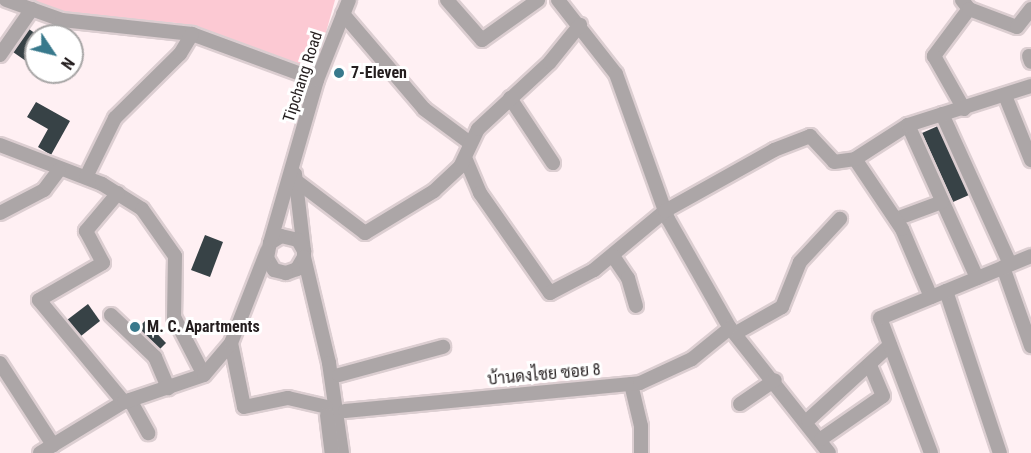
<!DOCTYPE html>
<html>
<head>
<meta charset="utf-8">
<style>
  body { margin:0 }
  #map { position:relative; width:1031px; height:453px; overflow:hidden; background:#fff0f3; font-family:"Roboto Condensed",Sarabun,sans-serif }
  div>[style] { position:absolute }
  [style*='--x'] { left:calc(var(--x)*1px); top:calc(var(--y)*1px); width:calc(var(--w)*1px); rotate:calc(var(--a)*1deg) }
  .green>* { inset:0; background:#fcc9d3 }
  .building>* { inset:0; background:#374246 }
  .roads { filter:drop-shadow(2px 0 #dcced1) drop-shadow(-2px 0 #dcced1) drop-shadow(0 2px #dcced1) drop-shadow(0 -2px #dcced1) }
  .minor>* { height:14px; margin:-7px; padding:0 7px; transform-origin:7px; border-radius:7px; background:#aca6a7 }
  .dots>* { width:16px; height:16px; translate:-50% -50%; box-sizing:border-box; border:3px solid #fff; border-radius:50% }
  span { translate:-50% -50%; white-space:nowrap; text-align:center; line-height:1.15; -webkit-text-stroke:6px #fff; paint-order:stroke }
  .poi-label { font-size:16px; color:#241e1f; font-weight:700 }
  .left { translate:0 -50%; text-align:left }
  .street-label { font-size:16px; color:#241e1f }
  .north { position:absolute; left:24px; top:24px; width:60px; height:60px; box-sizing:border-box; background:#fff; border:2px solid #a7a5a5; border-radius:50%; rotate:125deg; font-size:16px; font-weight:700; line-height:24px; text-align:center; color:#241e1f }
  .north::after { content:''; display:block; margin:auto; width:21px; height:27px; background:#38798c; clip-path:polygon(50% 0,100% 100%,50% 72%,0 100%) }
</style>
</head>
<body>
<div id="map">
  <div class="green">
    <i style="clip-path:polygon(28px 0,335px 0,315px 72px,177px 23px,75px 15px)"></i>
  </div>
  <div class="building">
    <i style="clip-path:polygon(29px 29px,36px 34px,36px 68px,13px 52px)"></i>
    <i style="clip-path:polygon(36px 102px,70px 121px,51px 155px,38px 147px,48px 129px,27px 117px)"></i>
    <i style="clip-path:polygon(938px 126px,969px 195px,953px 202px,922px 133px)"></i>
    <i style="clip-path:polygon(205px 235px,223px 242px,210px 277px,191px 270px)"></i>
    <i style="clip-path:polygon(88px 304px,100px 321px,81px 336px,67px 320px)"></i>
    <i style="clip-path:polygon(145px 321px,166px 343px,160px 349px,138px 328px)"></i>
  </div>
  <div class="roads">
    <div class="minor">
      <i style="--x:6;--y:0;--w:59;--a:19.7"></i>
      <i style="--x:62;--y:20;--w:131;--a:6.1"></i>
      <i style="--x:192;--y:34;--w:133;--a:20.2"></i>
      <i style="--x:447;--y:0;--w:53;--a:48.8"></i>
      <i style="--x:482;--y:40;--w:69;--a:-35.5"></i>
      <i style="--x:558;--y:0;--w:94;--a:51.9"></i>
      <i style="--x:616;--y:74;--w:154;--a:70.3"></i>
      <i style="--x:668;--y:219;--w:125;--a:60.4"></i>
      <i style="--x:730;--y:328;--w:159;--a:51.6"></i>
      <i style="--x:962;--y:0;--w:11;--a:52"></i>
      <i style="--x:969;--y:9;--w:59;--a:126.7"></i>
      <i style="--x:934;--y:56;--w:61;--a:60.5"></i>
      <i style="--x:969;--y:9;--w:51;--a:20.6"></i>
      <i style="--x:1017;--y:27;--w:23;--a:-52"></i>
      <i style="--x:343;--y:14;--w:125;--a:49.5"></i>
      <i style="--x:424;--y:109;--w:57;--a:36.5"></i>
      <i style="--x:0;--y:55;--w:56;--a:-55.2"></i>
      <i style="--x:1029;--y:56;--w:6;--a:72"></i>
      <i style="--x:510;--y:98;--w:78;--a:56.5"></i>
      <i style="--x:1006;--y:98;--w:67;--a:68"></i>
      <i style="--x:942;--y:114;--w:165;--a:65.6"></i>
      <i style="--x:908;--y:125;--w:168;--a:65.7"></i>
      <i style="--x:0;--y:145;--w:109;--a:20.9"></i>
      <i style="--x:102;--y:184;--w:47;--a:32"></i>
      <i style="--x:142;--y:209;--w:57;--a:54.9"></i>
      <i style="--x:175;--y:256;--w:61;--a:90.9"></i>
      <i style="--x:174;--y:317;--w:65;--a:62.7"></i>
      <i style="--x:466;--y:160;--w:36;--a:67"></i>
      <i style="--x:480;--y:193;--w:122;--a:55"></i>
      <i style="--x:550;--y:293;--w:50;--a:-27.6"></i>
      <i style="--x:594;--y:270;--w:92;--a:-39.7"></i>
      <i style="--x:665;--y:211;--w:125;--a:-29.2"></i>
      <i style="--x:774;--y:150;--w:39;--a:-21"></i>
      <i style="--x:810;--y:136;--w:35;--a:47"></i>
      <i style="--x:834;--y:162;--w:21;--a:-8"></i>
      <i style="--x:295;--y:174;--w:78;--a:83.3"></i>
      <i style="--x:304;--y:251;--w:6;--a:90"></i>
      <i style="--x:304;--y:257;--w:14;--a:120"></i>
      <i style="--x:297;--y:269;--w:12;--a:160"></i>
      <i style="--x:286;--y:273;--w:12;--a:-166"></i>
      <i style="--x:274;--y:270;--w:14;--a:-120"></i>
      <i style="--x:267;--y:258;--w:15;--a:-79"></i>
      <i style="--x:270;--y:243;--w:13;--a:-32"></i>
      <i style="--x:281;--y:236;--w:17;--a:13"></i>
      <i style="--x:298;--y:240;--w:13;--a:61"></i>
      <i style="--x:86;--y:177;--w:66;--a:-63.8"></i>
      <i style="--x:115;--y:118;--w:91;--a:-44.6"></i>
      <i style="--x:180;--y:54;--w:23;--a:-59"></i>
      <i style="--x:295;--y:180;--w:88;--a:37.1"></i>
      <i style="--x:365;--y:233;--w:81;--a:-31.3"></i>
      <i style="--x:434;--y:191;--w:35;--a:-43"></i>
      <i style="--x:460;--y:167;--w:42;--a:-64.7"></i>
      <i style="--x:478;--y:129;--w:98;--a:-42.9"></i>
      <i style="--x:550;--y:62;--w:48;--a:-51"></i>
      <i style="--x:118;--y:193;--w:50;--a:130.1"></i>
      <i style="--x:86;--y:231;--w:36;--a:62"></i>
      <i style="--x:103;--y:263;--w:74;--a:150"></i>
      <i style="--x:39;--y:300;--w:133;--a:50.2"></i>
      <i style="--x:0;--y:213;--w:50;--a:-27.6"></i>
      <i style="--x:44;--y:190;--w:25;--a:-53"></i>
      <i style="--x:896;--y:219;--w:49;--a:-20.3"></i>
      <i style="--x:270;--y:243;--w:170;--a:-73.9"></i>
      <i style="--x:317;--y:80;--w:86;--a:-68.2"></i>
      <i style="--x:613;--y:256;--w:27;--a:56"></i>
      <i style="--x:628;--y:278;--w:29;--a:74"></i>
      <i style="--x:304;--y:257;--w:109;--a:76.7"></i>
      <i style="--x:329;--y:363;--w:91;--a:81.8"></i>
      <i style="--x:1003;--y:267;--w:84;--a:70.5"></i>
      <i style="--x:946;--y:291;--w:171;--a:71.6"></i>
      <i style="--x:931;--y:297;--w:74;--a:-113.1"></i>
      <i style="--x:902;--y:229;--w:84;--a:-123.9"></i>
      <i style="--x:855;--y:159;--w:63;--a:-32.7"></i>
      <i style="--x:908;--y:125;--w:129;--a:-17.6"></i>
      <i style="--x:111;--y:315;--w:61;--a:43.7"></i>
      <i style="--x:155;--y:357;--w:34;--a:67"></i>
      <i style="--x:736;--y:333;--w:53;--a:-29.5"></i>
      <i style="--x:782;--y:307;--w:48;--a:-68.2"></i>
      <i style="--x:800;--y:262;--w:59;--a:-47.1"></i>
      <i style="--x:231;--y:343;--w:65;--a:78.5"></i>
      <i style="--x:244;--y:407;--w:45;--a:-11.6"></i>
      <i style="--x:288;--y:398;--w:39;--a:13"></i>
      <i style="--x:0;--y:363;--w:98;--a:57.1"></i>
      <i style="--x:339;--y:375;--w:108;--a:-15.1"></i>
      <i style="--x:631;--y:384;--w:43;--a:76.6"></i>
      <i style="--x:641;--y:426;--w:27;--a:90"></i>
      <i style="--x:130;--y:400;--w:38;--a:61"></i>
      <i style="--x:740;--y:404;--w:42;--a:-34.4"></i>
      <i style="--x:345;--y:411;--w:296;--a:-5.4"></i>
      <i style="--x:640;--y:383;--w:57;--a:-24.8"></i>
      <i style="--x:692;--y:359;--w:49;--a:-39.2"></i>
      <i style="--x:327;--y:415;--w:38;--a:83"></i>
      <i style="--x:808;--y:420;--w:111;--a:-42.4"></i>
      <i style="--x:821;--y:439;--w:75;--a:-34.7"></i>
      <i style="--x:883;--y:396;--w:34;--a:-113"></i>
      <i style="--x:40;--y:453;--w:98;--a:-31.3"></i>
      <i style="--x:124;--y:402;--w:84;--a:-18.6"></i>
      <i style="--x:204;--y:375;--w:42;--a:-49.8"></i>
      <i style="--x:231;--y:343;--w:99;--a:-68.6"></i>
      <i style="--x:931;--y:453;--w:144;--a:-110.7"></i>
      <i style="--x:880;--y:318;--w:163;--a:-22.3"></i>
    </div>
  </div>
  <div class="dots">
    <i style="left:339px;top:73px;background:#38798c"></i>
    <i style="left:135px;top:327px;background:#38798c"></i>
  </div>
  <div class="poi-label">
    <span class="left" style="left:351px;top:73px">7-Eleven</span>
    <span class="left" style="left:147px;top:327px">M. C. Apartments</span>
  </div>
  <div class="street-label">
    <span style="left:303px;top:77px;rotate:-72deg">Tipchang Road</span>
    <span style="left:544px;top:375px;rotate:-5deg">บ้านดงไชย ซอย 8</span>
  </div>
  <div class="north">N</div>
</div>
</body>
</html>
